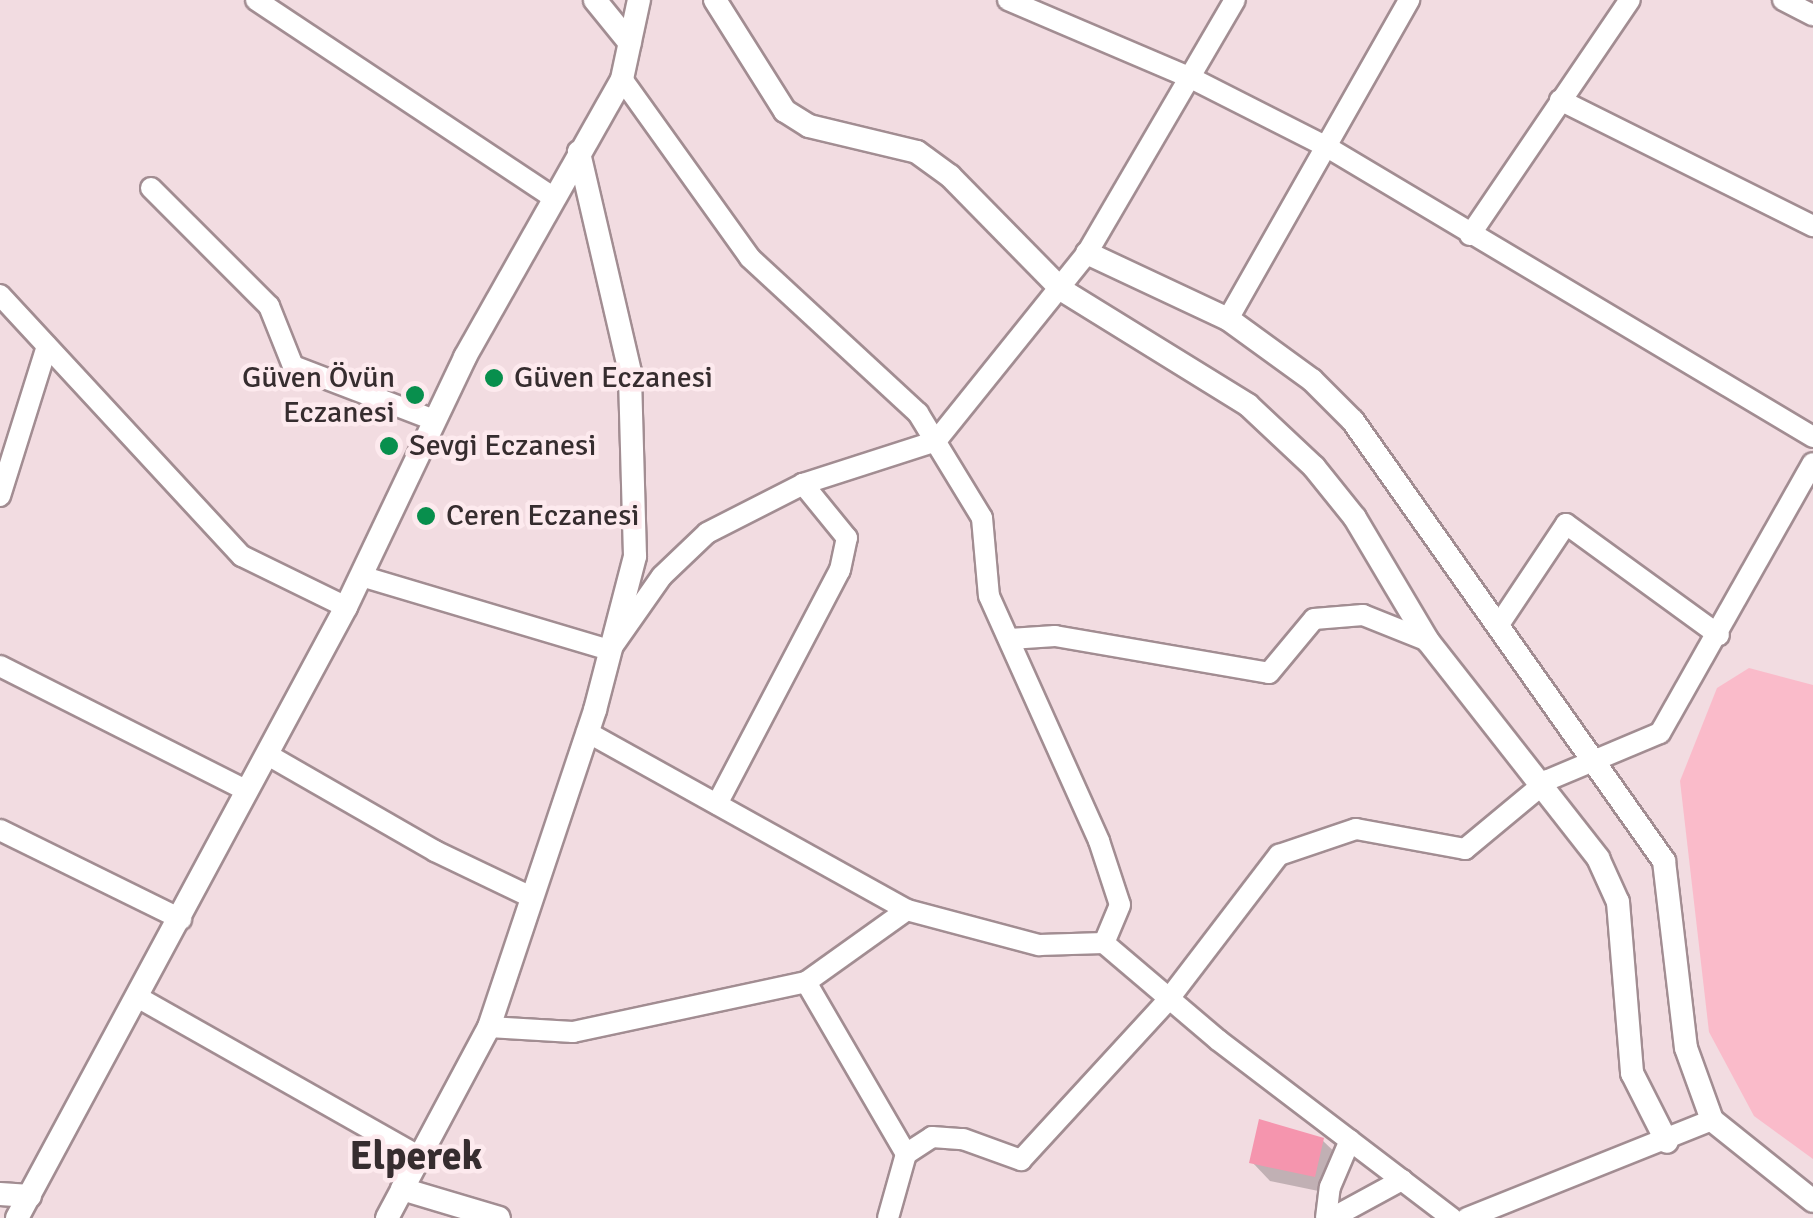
<!DOCTYPE html>
<html>
<head>
<meta charset="utf-8">
<style>
  body { margin:0 }
  #map { position:relative; width:1813px; height:1218px; overflow:hidden; background:#f2dce1; font-family:Signika,sans-serif }
  div>[style] { position:absolute }
  [style*='--x'] { left:calc(var(--x)*1px); top:calc(var(--y)*1px); width:calc(var(--w)*1px); rotate:calc(var(--a)*1deg) }
  .green>* { inset:0; background:#fabbca }
  .shadow>* { inset:0; background:#0003 }
  .building>* { inset:0; background:#f595ae }
  .roads { filter:drop-shadow(2px 0 #a28d92) drop-shadow(-2px 0 #a28d92) drop-shadow(0 2px #a28d92) drop-shadow(0 -2px #a28d92) }
  .minor>* { height:20px; margin:-10px; padding:0 10px; transform-origin:10px; border-radius:10px; background:#fff }
  .tertiary>* { height:22px; margin:-11px; padding:0 11px; transform-origin:11px; border-radius:11px; background:#fff }
  .dots>* { width:28px; height:28px; translate:-50% -50%; box-sizing:border-box; border:5px solid #fdeaee; border-radius:50% }
  span { translate:-50% -50%; white-space:nowrap; text-align:center; line-height:1.15; -webkit-text-stroke:9px #fdeaee; paint-order:stroke }
  .poi-label { font-size:30px; color:#362d2f }
  .right { translate:-100% -50%; text-align:right }
  .left { translate:0 -50%; text-align:left }
  .district-label { font-size:40px; color:#362d2f; font-weight:700 }
</style>
</head>
<body>
<div id="map">
  <div class="green">
    <i style="clip-path:polygon(1749px 668px,1813px 685px,1813px 1159px,1754px 1116px,1709px 1032px,1680px 781px,1717px 688px)"></i>
  </div>
  <div class="shadow">
    <i style="clip-path:polygon(1322px 1140px,1341px 1158px,1333px 1194px,1270px 1181px,1252px 1162px)"></i>
  </div>
  <div class="building">
    <i style="clip-path:polygon(1259px 1119px,1324px 1138px,1315px 1177px,1249px 1163px)"></i>
  </div>
  <div class="roads">
    <div class="minor">
      <i style="--x:256;--y:0;--w:358;--a:33.6"></i>
      <i style="--x:1008;--y:0;--w:201;--a:23.1"></i>
      <i style="--x:1193;--y:79;--w:150;--a:26.9"></i>
      <i style="--x:1327;--y:147;--w:566;--a:30.82"></i>
      <i style="--x:1783;--y:0;--w:34;--a:27"></i>
      <i style="--x:622;--y:79;--w:220;--a:54.4"></i>
      <i style="--x:750;--y:258;--w:229;--a:42.7"></i>
      <i style="--x:918;--y:413;--w:123;--a:58.6"></i>
      <i style="--x:982;--y:518;--w:78;--a:84.9"></i>
      <i style="--x:989;--y:596;--w:269;--a:65.8"></i>
      <i style="--x:1099;--y:841;--w:67;--a:71.8"></i>
      <i style="--x:1120;--y:905;--w:41;--a:112.8"></i>
      <i style="--x:1560;--y:100;--w:283;--a:26.5"></i>
      <i style="--x:151;--y:188;--w:167;--a:45"></i>
      <i style="--x:269;--y:306;--w:65;--a:68.2"></i>
      <i style="--x:293;--y:366;--w:151;--a:21"></i>
      <i style="--x:1470;--y:235;--w:284;--a:-55.8"></i>
      <i style="--x:0;--y:295;--w:356;--a:47.2"></i>
      <i style="--x:242;--y:556;--w:116;--a:26.1"></i>
      <i style="--x:1228;--y:319;--w:367;--a:-60.4"></i>
      <i style="--x:0;--y:496;--w:157;--a:-72.6"></i>
      <i style="--x:361;--y:576;--w:260;--a:16.6"></i>
      <i style="--x:610;--y:650;--w:90;--a:-54.9"></i>
      <i style="--x:662;--y:576;--w:62;--a:-43.7"></i>
      <i style="--x:707;--y:533;--w:108;--a:-27"></i>
      <i style="--x:803;--y:484;--w:140;--a:-17.9"></i>
      <i style="--x:936;--y:441;--w:241;--a:-51.2"></i>
      <i style="--x:1087;--y:253;--w:293;--a:-59.7"></i>
      <i style="--x:1500;--y:623;--w:119;--a:-56.3"></i>
      <i style="--x:1566;--y:524;--w:189;--a:36"></i>
      <i style="--x:1010;--y:639;--w:45;--a:-3.8"></i>
      <i style="--x:1055;--y:636;--w:217;--a:9.8"></i>
      <i style="--x:1269;--y:673;--w:70;--a:-50.2"></i>
      <i style="--x:1314;--y:619;--w:49;--a:-4.7"></i>
      <i style="--x:1363;--y:615;--w:70;--a:21.8"></i>
      <i style="--x:0;--y:666;--w:277;--a:26.8"></i>
      <i style="--x:587;--y:732;--w:366;--a:29.1"></i>
      <i style="--x:907;--y:910;--w:137;--a:14.9"></i>
      <i style="--x:1039;--y:945;--w:65;--a:-1.8"></i>
      <i style="--x:1104;--y:943;--w:150;--a:40.4"></i>
      <i style="--x:1218;--y:1040;--w:294;--a:37.3"></i>
      <i style="--x:268;--y:755;--w:193;--a:29.9"></i>
      <i style="--x:435;--y:851;--w:106;--a:25.6"></i>
      <i style="--x:717;--y:804;--w:264;--a:-62.3"></i>
      <i style="--x:840;--y:570;--w:33;--a:-78"></i>
      <i style="--x:847;--y:538;--w:70;--a:-129.2"></i>
      <i style="--x:0;--y:830;--w:202;--a:26.2"></i>
      <i style="--x:806;--y:982;--w:199;--a:59.8"></i>
      <i style="--x:139;--y:998;--w:321;--a:29.5"></i>
      <i style="--x:489;--y:1027;--w:84;--a:3.4"></i>
      <i style="--x:573;--y:1032;--w:238;--a:-12.1"></i>
      <i style="--x:806;--y:982;--w:124;--a:-35.5"></i>
      <i style="--x:888;--y:1218;--w:66;--a:-74.3"></i>
      <i style="--x:906;--y:1154;--w:31;--a:-33"></i>
      <i style="--x:932;--y:1137;--w:31;--a:4"></i>
      <i style="--x:963;--y:1139;--w:62;--a:19.9"></i>
      <i style="--x:1021;--y:1160;--w:217;--a:-47.4"></i>
      <i style="--x:1168;--y:1000;--w:183;--a:-52.6"></i>
      <i style="--x:1279;--y:855;--w:81;--a:-18.7"></i>
      <i style="--x:1356;--y:829;--w:111;--a:10.4"></i>
      <i style="--x:1465;--y:849;--w:108;--a:-39.7"></i>
      <i style="--x:1548;--y:780;--w:121;--a:-22.8"></i>
      <i style="--x:1660;--y:733;--w:310;--a:-60.5"></i>
      <i style="--x:1326;--y:1218;--w:31;--a:-83"></i>
      <i style="--x:1330;--y:1187;--w:51;--a:-66.9"></i>
      <i style="--x:1332;--y:1218;--w:80;--a:-28.5"></i>
      <i style="--x:1467;--y:1218;--w:264;--a:-21.8"></i>
    </div>
    <div class="tertiary">
      <i style="--x:595;--y:0;--w:55;--a:50.9"></i>
      <i style="--x:715;--y:0;--w:131;--a:57.8"></i>
      <i style="--x:785;--y:111;--w:28;--a:32"></i>
      <i style="--x:809;--y:126;--w:111;--a:13.5"></i>
      <i style="--x:917;--y:152;--w:41;--a:36"></i>
      <i style="--x:950;--y:176;--w:160;--a:45.5"></i>
      <i style="--x:1062;--y:290;--w:219;--a:31.7"></i>
      <i style="--x:1248;--y:405;--w:91;--a:43.2"></i>
      <i style="--x:1314;--y:467;--w:65;--a:51.2"></i>
      <i style="--x:1355;--y:518;--w:143;--a:59.3"></i>
      <i style="--x:1428;--y:641;--w:276;--a:51.9"></i>
      <i style="--x:1598;--y:858;--w:48;--a:65.6"></i>
      <i style="--x:1618;--y:902;--w:172;--a:85.3"></i>
      <i style="--x:1632;--y:1073;--w:77;--a:63.1"></i>
      <i style="--x:1087;--y:253;--w:156;--a:25.1"></i>
      <i style="--x:1228;--y:319;--w:104;--a:36"></i>
      <i style="--x:1312;--y:380;--w:58;--a:45"></i>
      <i style="--x:1353;--y:421;--w:539;--a:54.75"></i>
      <i style="--x:1664;--y:861;--w:188;--a:83.3"></i>
      <i style="--x:1686;--y:1048;--w:77;--a:70.1"></i>
      <i style="--x:1712;--y:1120;--w:129;--a:38.7"></i>
      <i style="--x:402;--y:1189;--w:101;--a:16.6"></i>
      <i style="--x:0;--y:1194;--w:30;--a:4"></i>
      <i style="--x:17;--y:1218;--w:694;--a:-61.7"></i>
      <i style="--x:346;--y:607;--w:277;--a:-64.5"></i>
      <i style="--x:465;--y:357;--w:319;--a:-60.5"></i>
      <i style="--x:622;--y:79;--w:81;--a:-77.9"></i>
      <i style="--x:387;--y:1218;--w:217;--a:-61.9"></i>
      <i style="--x:489;--y:1027;--w:334;--a:-71.5"></i>
      <i style="--x:595;--y:710;--w:159;--a:-75.4"></i>
      <i style="--x:635;--y:556;--w:184;--a:-91.6"></i>
      <i style="--x:630;--y:372;--w:226;--a:-103.1"></i>
    </div>
  </div>
  <div class="dots">
    <i style="left:494px;top:378px;background:#088f4d"></i>
    <i style="left:415px;top:395px;background:#088f4d"></i>
    <i style="left:389px;top:446px;background:#088f4d"></i>
    <i style="left:426px;top:516px;background:#088f4d"></i>
  </div>
  <div class="poi-label">
    <span class="right" style="left:395px;top:395px">Güven Övün<br>Eczanesi</span>
    <span class="left" style="left:514px;top:378px">Güven Eczanesi</span>
    <span class="left" style="left:409px;top:446px">Sevgi Eczanesi</span>
    <span class="left" style="left:446px;top:516px">Ceren Eczanesi</span>
  </div>
  <div class="district-label">
    <span style="left:416px;top:1156px">Elperek</span>
  </div>
</div>
</body>
</html>
